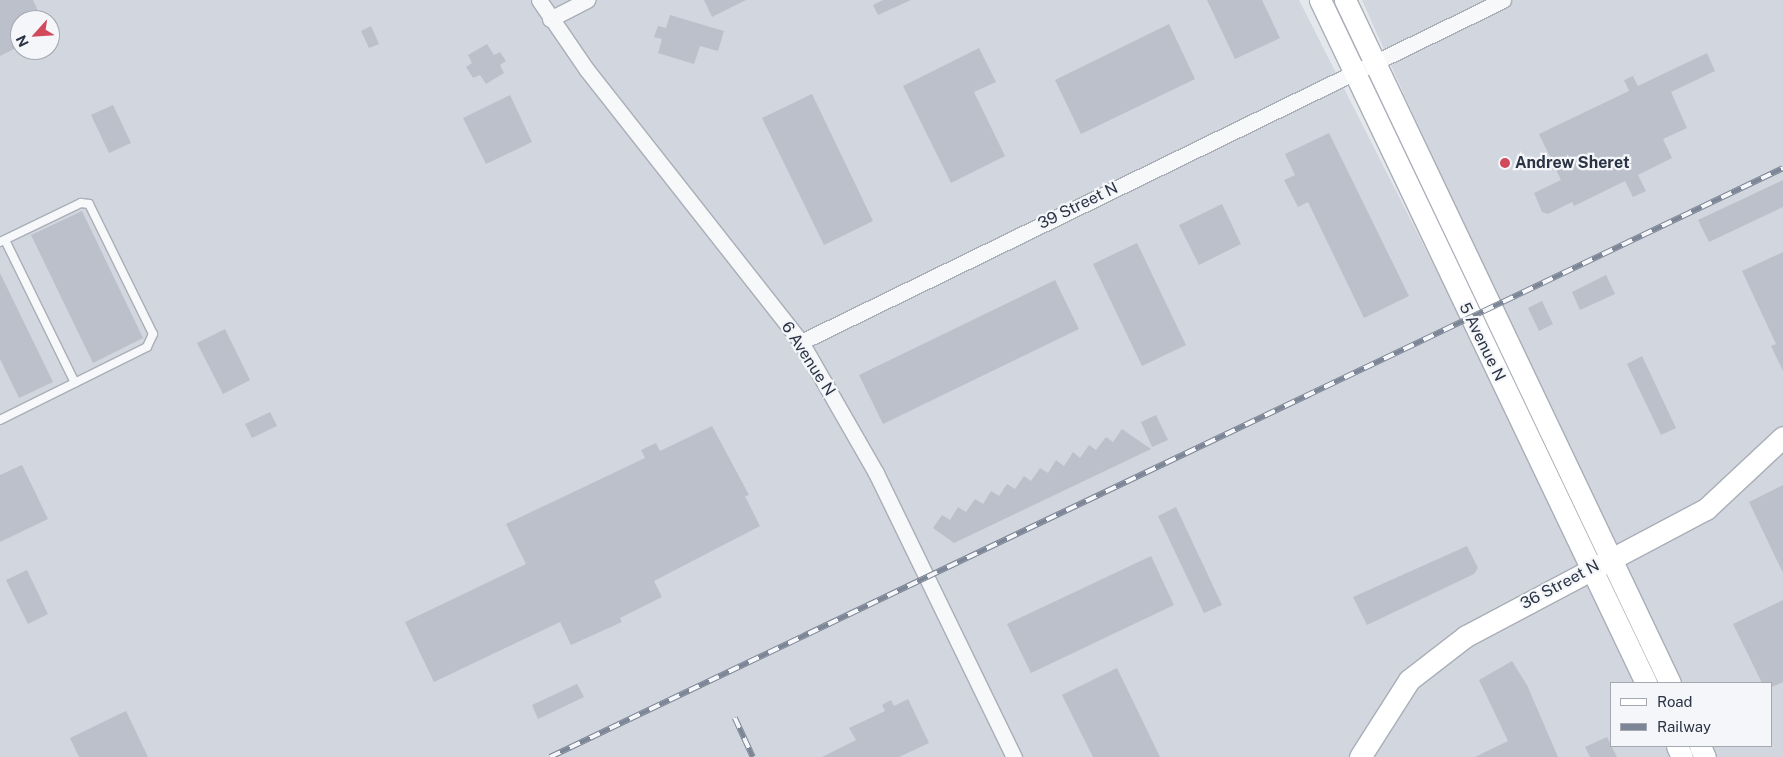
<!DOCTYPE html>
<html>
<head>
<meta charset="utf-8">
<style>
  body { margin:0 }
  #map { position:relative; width:1783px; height:757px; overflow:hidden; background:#e4e7ec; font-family:"Public Sans",sans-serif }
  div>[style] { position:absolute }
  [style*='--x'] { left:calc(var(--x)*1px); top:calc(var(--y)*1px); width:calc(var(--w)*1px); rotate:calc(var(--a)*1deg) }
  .built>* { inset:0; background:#d2d6de }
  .building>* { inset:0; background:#bbc0ca }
  .roads { filter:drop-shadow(1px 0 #a9aeb7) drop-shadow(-1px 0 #a9aeb7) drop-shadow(0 1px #a9aeb7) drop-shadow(0 -1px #a9aeb7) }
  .lane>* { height:8px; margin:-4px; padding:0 4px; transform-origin:4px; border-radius:4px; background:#f7f8fa }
  .street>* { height:15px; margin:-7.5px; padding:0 7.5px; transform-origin:7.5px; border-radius:7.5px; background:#f7f8fa }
  .secondary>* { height:21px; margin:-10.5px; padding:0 10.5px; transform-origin:10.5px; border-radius:10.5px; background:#fff }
  .rail>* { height:5.5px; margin-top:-2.75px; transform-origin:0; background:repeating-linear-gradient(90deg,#f4f6f9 0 11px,#7d8696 0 22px); box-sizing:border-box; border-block:1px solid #7d8696 }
  .dots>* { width:14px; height:14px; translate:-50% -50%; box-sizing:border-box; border:2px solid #f4f6f9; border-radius:50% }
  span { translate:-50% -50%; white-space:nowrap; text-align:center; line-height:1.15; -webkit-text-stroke:4.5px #f4f6f9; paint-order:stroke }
  .poi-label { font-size:16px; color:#2b3445; font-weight:700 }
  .left { translate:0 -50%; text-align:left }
  .street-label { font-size:16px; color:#2b3445 }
  .legend { position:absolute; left:1610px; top:682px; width:162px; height:65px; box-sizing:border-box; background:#f4f6f9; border:1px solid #a4a8b1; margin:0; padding:6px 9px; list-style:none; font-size:15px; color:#2b3445 }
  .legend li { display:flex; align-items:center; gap:10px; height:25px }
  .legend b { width:25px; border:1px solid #a4a8b1 }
  .north { position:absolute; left:10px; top:10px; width:50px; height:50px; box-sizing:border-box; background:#f4f6f9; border:1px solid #a4a8b1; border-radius:50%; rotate:244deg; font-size:14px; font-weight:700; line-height:20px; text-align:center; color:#2b3445 }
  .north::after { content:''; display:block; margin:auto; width:18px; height:22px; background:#d1495b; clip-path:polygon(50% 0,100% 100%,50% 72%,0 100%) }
</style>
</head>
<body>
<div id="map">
  <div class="built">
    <i style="clip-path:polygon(evenodd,0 0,1299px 0,1646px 683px,1612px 683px,1612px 746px,1677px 746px,1682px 757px,0 757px,0 0,20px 20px,50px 20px,50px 50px,20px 50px,20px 20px)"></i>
    <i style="clip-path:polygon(1362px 0,1783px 0,1783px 757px,1709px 757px,1703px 746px,1772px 746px,1772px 683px,1672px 683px,1610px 558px)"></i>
  </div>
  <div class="building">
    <i style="clip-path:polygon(0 0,33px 0,42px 20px,20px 20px,20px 46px,0 56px)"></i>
    <i style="clip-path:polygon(704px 0,746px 0,712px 17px)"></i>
    <i style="clip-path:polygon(883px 0,911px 0,878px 15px,873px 5px)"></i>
    <i style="clip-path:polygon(1207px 0,1262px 0,1280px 38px,1235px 59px)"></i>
    <i style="clip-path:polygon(670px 15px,724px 31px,718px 51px,700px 46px,694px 64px,658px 53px,662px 39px,654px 37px,658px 26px,666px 28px)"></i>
    <i style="clip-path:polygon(1169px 24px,1195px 79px,1081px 134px,1055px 80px)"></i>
    <i style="clip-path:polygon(371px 26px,379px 44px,369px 48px,361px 31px)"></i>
    <i style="clip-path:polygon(487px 44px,494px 55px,500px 52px,506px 61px,500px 65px,504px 73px,486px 84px,480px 75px,473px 78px,466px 67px,472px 63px,468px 55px)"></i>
    <i style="clip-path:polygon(979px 48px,996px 82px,974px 92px,1005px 156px,951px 183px,903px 86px)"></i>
    <i style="clip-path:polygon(1707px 53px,1715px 71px,1671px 92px,1687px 128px,1663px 139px,1672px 158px,1638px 175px,1646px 191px,1633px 197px,1625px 181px,1574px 206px,1572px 202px,1548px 214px,1542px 212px,1534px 193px,1561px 180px,1539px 134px,1629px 91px,1624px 80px,1633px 76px,1638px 86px)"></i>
    <i style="clip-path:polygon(812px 94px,873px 221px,824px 245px,762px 118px)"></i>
    <i style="clip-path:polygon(510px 95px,532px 142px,486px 164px,463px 118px)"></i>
    <i style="clip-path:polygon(113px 105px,131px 143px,109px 153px,91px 115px)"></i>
    <i style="clip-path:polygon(1329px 133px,1409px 296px,1364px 318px,1308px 202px,1298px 207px,1284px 180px,1295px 175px,1285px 154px)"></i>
    <i style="clip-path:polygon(1783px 180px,1783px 207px,1709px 242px,1698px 220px)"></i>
    <i style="clip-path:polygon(1222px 204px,1241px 244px,1199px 265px,1179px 225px)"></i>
    <i style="clip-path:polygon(82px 211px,143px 338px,93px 363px,31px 235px)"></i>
    <i style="clip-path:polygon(1137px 243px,1186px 345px,1142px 366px,1093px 264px)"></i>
    <i style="clip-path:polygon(1783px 252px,1783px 371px,1771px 346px,1776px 344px,1742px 271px)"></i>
    <i style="clip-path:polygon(0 273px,53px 382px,19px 398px,0 359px)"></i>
    <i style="clip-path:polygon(1606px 275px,1615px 294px,1580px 310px,1572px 292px)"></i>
    <i style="clip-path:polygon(1055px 280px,1079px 329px,883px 424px,859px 375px)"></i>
    <i style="clip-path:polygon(1542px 301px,1553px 324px,1539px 331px,1528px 308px)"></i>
    <i style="clip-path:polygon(225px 329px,250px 380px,223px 394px,197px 343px)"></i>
    <i style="clip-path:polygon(1642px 356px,1676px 428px,1661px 435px,1627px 364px)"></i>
    <i style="clip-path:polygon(270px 412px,277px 426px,252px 438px,245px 424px)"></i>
    <i style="clip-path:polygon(1156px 415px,1168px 440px,1152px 447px,1141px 422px)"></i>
    <i style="clip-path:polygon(712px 426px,749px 495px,745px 496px,760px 526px,654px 581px,662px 597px,620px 618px,622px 622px,571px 645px,560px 622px,434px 682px,405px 622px,526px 564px,506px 524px,645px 458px,641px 450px,656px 443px,660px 451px)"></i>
    <i style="clip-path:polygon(1122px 429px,1151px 449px,954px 543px,933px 528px,942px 515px,950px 520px,958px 507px,966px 512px,975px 499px,983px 504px,991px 491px,999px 496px,1007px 484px,1015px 489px,1024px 476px,1031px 481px,1040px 468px,1048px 473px,1056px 460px,1064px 466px,1073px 452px,1080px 458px,1089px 445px,1096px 450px,1106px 437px,1113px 442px)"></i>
    <i style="clip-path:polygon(22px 465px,48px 519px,0 542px,0 475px)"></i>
    <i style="clip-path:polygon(1783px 485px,1783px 573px,1749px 502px)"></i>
    <i style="clip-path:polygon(1176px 507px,1222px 605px,1204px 613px,1158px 516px)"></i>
    <i style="clip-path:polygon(1467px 546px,1478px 568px,1474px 574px,1367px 625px,1353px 597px)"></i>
    <i style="clip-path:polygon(1151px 556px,1174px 605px,1031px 673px,1007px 624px)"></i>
    <i style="clip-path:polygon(27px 570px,48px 614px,28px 624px,6px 580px)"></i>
    <i style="clip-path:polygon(1783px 600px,1783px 682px,1772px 687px,1762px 683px,1733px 624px)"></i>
    <i style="clip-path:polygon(1512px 661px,1527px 685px,1558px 757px,1475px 757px,1508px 741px,1479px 680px)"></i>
    <i style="clip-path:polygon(1117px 668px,1160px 757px,1093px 757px,1062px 695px)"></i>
    <i style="clip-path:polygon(577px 684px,584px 697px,538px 719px,532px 705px)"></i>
    <i style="clip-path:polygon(908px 699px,929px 743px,899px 757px,822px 757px,856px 740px,849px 728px,885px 711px,882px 705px,891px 700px,894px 706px)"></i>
    <i style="clip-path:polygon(126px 711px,148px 757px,79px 757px,70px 738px)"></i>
    <i style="clip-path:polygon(1607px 737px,1617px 757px,1590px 757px,1585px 747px)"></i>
  </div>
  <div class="roads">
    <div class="lane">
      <i style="--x:5;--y:240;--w:159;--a:63.9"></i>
      <i style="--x:0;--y:242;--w:90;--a:-25.7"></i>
      <i style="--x:81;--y:203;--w:8;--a:7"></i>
      <i style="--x:89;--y:204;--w:145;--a:63.8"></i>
      <i style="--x:153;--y:334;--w:14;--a:115"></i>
      <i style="--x:147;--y:347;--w:164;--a:153.6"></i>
    </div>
    <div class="street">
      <i style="--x:539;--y:0;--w:85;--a:55.6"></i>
      <i style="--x:587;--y:70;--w:346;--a:51.8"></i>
      <i style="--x:801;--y:342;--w:151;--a:60.2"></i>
      <i style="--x:876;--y:473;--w:316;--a:64.1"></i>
      <i style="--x:550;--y:19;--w:42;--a:-27.2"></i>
      <i style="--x:801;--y:342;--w:781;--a:-25.97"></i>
    </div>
    <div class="secondary">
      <i style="--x:1320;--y:0;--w:757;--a:64.48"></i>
      <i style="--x:1345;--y:0;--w:756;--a:64.55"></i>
      <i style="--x:1677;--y:746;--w:12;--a:66"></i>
      <i style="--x:1700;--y:746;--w:12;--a:66"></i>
      <i style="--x:1360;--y:757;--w:91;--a:-57.5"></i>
      <i style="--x:1409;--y:680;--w:72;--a:-37.7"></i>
      <i style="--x:1466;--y:636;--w:272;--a:-27.9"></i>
      <i style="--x:1706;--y:509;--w:105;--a:-43.1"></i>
    </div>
  </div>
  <div class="rail">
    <i style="--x:735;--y:718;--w:43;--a:65.2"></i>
    <i style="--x:550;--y:757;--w:1366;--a:-25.53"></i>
  </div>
  <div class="dots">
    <i style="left:1505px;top:163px;background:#d1495b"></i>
  </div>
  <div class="poi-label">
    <span class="left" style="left:1515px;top:163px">Andrew Sheret</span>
  </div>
  <div class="street-label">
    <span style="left:1078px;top:206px;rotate:-26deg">39 Street N</span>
    <span style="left:1482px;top:342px;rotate:64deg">5 Avenue N</span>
    <span style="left:808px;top:359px;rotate:57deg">6 Avenue N</span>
    <span style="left:1560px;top:585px;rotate:-28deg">36 Street N</span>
  </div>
  <ul class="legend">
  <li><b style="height:6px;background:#fff"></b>Road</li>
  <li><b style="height:6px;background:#7d8696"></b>Railway</li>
  </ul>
  <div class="north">N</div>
</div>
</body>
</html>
